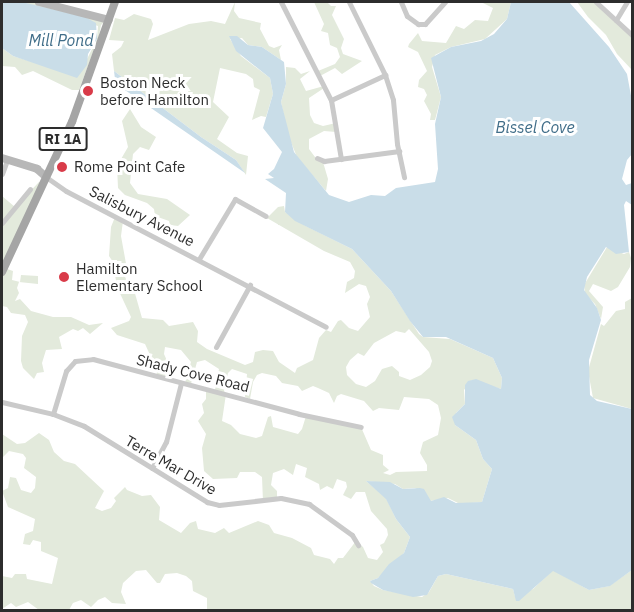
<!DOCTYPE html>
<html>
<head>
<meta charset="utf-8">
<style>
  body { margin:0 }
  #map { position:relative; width:634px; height:612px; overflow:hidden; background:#fff; font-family:"IBM Plex Sans",sans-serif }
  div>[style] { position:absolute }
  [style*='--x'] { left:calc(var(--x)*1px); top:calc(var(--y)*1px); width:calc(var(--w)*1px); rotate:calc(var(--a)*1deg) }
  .green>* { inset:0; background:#e3eadc }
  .water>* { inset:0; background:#c9dde8 }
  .street>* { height:5px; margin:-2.5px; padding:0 2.5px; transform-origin:2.5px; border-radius:2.5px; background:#cacaca }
  .secondary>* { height:8px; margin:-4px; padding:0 4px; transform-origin:4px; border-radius:4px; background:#b7b7b7 }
  .primary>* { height:8px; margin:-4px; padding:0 4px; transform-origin:4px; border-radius:4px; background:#a5a5a5 }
  .dots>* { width:16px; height:16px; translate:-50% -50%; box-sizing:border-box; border:3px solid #fff; border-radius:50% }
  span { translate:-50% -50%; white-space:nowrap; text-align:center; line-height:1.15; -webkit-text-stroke:6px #fff; paint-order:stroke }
  .shield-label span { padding:2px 4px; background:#fff; border:2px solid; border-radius:4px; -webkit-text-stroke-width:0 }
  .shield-label { font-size:14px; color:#2d2d2d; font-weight:700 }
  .poi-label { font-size:15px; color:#2d2d2d }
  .left { translate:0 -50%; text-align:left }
  .street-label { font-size:15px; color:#2d2d2d }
  .water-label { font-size:16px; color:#416e89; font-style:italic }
  .frame { position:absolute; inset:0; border:3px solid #2d2d2d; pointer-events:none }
</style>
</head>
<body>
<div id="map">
  <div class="green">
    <i style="clip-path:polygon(22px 2px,40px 2px,107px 19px,101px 25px,99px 36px,79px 90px,72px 90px,33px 71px,22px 75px,15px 67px,2px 66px,2px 48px,13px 56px,58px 70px,87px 59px,97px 39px,98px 26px)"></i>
    <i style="clip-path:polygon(235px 2px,234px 11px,239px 18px,261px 23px,260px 29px,269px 46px,274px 48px,282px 45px,279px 50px,281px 60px,262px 47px,248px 45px,242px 38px,230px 39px,241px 56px,270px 78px,273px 94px,266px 117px,261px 116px,252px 120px,260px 90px,254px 87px,253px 79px,246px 74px,220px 68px,213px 102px,229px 117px,217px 139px,237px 153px,248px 156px,246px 175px,236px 160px,201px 137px,114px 71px,112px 54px,121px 47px,124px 41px,109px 40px,115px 18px,124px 20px,134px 14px,151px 19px,153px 24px,148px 40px,189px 24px,211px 21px,225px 24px)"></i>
    <i style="clip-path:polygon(314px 2px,327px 2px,331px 6px,336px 6px,332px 15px,344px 39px,341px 48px,343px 54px,362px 61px,342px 74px,335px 68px,320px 76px,318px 71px,335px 64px,340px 57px,337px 48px,330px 45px,328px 33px,321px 31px,324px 24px)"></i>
    <i style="clip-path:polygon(481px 2px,511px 2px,507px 19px,485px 39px,451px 47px,435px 55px,432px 67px,441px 97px,435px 120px,430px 120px,431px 114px,424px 101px,427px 95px,424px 89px,418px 87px,419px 80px,427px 71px,418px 52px,408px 47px,409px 44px,418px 33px,422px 41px,446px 43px,456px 26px,464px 29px,475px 20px,488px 21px,493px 8px)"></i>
    <i style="clip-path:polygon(577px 2px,597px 2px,632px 35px,632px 70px,617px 54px,606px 35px,588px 17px)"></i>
    <i style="clip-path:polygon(286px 67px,295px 68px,301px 74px,310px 71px,300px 79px,306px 91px,324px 86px,324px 88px,309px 98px,310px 115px,314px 123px,323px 126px,336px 123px,336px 132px,324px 131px,309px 139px,309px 149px,318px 161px,323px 162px,328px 179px,326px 191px,297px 157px,288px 135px,281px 102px,286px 84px)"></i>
    <i style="clip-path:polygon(130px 109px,141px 127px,156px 137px,149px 150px,140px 147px,133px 154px,130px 183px,138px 194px,167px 199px,190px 215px,178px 226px,170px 225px,169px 221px,155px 216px,154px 209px,147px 203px,125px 195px,118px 188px,117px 166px,128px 147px,122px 121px)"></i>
    <i style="clip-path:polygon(39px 182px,43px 182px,4px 268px,13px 271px,12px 280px,20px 282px,21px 275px,38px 276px,38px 284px,19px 282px,17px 288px,19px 293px,15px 301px,20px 299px,31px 311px,53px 317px,71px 317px,89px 325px,103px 323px,90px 334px,83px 328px,78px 331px,73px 329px,59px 337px,62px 349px,46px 350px,42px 363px,44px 372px,37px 373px,34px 379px,23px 368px,21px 361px,22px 336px,28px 322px,25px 315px,11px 313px,7px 307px,2px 306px,2px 196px,15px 207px)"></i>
    <i style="clip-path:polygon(evenodd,284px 206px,285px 212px,304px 225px,352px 249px,391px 291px,419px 334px,423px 337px,450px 339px,493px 358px,502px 378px,501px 389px,472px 380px,464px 390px,465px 404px,456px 413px,455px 425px,476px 440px,483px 459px,492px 469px,482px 502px,460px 504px,448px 498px,430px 501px,426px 494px,415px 488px,403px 489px,395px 484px,366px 481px,386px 498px,396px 519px,410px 537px,404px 553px,378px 578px,370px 581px,374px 586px,383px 590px,422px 597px,429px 592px,438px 576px,446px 574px,513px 589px,515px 596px,533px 589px,553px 570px,589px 590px,609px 586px,632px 570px,632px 610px,207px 610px,207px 598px,193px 591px,192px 581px,186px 576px,177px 573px,165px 574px,160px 583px,157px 583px,146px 570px,136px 571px,123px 583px,121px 592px,126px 604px,112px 603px,105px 597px,98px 600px,91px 607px,81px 600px,73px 603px,69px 610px,39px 610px,28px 602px,16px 607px,11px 603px,2px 609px,2px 576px,12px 578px,15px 574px,26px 574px,27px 579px,52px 584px,58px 558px,41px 551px,41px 542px,33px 540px,30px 545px,23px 544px,25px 534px,33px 531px,35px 519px,8px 507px,2px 491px,8px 488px,10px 477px,16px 478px,21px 490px,31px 493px,35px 488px,36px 477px,24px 468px,26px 458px,23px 454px,9px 451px,2px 458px,2px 434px,17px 444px,25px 443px,39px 433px,49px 440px,54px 452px,64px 461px,75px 464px,104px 491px,95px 508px,102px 511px,111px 508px,116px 501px,114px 498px,125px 487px,127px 490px,142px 496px,151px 495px,160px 507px,159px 520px,181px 533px,190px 523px,196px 521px,198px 529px,215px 533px,224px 528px,229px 533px,258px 521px,269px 525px,274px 533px,292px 538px,311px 548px,314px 555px,330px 559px,334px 564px,338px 558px,343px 558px,356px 541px,363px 547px,368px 558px,377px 560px,383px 552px,380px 545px,384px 543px,388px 535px,387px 529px,371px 511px,365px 492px,356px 492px,351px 499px,343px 495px,347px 487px,346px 482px,337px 479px,333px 489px,327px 486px,320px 490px,319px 484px,305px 477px,307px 468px,296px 464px,293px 475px,284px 469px,273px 473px,271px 485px,277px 491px,277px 500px,263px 502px,262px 477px,255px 472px,240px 472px,237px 478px,213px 479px,204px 471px,202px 448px,206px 434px,198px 421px,204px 413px,202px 404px,206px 399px,206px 389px,215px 390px,219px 369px,205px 360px,197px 362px,191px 384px,185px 383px,191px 362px,181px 350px,165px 347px,164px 354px,168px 363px,165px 378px,156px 377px,159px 362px,151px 357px,145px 344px,117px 335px,111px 328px,129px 321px,131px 317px,117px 287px,113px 262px,109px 256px,111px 227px,115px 217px,123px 221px,121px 236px,127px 269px,125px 277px,134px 290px,142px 318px,163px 320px,169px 326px,193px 322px,198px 331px,197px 342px,207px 349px,245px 365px,253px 362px,255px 352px,263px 350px,273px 351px,279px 362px,295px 373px,297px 368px,313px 360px,319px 338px,326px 330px,331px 332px,338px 321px,341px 320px,349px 328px,358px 331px,370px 317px,367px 304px,370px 297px,366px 286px,359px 284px,345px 293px,347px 282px,354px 278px,355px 271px,350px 262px,324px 251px,267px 218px,278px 207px,284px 206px,409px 329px,429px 352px,432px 361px,430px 367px,421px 375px,410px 380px,399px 376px,399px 372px,392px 366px,382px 369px,375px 381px,366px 387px,356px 384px,347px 375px,346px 367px,350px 360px,358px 353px,364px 356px,374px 343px,396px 331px,405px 333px,409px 329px,284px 206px,232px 369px,247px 374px,245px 397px,250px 399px,253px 382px,257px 375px,262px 373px,276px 376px,282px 383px,298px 386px,302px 391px,313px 386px,318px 388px,329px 393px,334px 403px,337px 396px,341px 394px,364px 401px,373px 411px,379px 408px,399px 410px,404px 397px,429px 399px,438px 405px,441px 418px,438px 435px,423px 442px,420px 453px,427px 465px,427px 471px,396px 472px,390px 475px,383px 473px,389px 470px,383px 465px,383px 455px,371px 450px,361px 427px,306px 416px,302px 429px,298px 434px,273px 427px,271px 416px,268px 417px,262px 436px,256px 438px,240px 434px,231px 425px,222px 421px,226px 394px,224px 391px,228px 373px,232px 369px)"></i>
    <i style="clip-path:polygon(607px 247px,624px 254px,629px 252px,631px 258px,630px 267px,618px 287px,611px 291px,593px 284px,589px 291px,603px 307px,601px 319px,595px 304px,585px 294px,584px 285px)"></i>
    <i style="clip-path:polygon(632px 298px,632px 409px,593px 398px,588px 371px,601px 324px,604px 326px,616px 311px,625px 309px,625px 302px)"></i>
  </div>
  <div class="water">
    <i style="clip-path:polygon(2px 2px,22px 2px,85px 17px,96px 23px,97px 39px,88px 54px,87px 65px,77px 78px,13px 56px,2px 48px)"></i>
    <i style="clip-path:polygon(511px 2px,569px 2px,609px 47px,627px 74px,632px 101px,632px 154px,627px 160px,622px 179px,626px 185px,632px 183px,632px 205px,626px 201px,624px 205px,629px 252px,616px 254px,606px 247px,587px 277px,584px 290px,597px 308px,601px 320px,589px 360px,590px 395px,597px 401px,632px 409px,632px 570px,610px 586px,589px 590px,553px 571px,519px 601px,516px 601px,513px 589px,446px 574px,438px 576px,427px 595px,413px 597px,383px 590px,371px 583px,370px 581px,378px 578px,389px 564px,404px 553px,410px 537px,396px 519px,386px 499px,366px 481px,390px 482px,403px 489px,420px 488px,424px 489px,431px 501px,444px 497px,456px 503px,482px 502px,492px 469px,483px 459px,476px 440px,455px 425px,452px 417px,465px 404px,465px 385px,468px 381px,476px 379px,501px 389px,502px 378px,493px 358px,446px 337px,423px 337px,410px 321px,391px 291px,352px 249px,295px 221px,285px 212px,286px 193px,265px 179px,274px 178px,268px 174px,274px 169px,282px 152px,263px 128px,273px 94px,270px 78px,236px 51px,229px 36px,237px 36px,248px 45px,262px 47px,284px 62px,286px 84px,281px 102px,294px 152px,329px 195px,349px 202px,371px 195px,385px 196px,396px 188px,435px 182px,438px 169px,435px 124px,441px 97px,431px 58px,451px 47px,481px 41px,494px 34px,507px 19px)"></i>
    <i style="clip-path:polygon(114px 71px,201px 137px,236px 160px,245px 173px,122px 88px,115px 79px)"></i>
  </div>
  <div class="street">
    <i style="--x:281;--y:2;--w:110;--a:63"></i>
    <i style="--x:331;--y:100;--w:60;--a:80.4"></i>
    <i style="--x:349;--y:2;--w:81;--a:63.7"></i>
    <i style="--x:385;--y:75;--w:26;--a:72"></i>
    <i style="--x:393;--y:100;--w:44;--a:84.8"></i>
    <i style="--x:397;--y:144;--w:34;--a:78"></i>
    <i style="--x:401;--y:2;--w:15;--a:67"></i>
    <i style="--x:407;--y:16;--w:14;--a:36"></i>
    <i style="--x:418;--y:24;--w:7;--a:0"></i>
    <i style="--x:425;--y:24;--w:30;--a:-48"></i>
    <i style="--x:596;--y:2;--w:49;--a:42.5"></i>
    <i style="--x:616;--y:20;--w:21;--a:-59"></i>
    <i style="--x:331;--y:100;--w:60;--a:-24.8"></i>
    <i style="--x:317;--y:158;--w:8;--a:23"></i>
    <i style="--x:324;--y:161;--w:76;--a:-7.6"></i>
    <i style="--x:2;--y:174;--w:15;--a:-70"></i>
    <i style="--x:46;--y:177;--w:24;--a:35"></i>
    <i style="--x:66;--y:191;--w:293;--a:27.6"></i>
    <i style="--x:2;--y:223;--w:44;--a:-50.5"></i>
    <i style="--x:199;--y:259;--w:70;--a:-59"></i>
    <i style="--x:235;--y:199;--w:35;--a:29"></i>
    <i style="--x:216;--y:347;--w:71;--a:-61.3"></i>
    <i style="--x:2;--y:402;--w:52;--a:13.2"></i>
    <i style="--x:53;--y:414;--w:33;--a:21"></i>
    <i style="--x:84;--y:426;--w:145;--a:31.7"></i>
    <i style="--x:207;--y:502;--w:12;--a:14"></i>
    <i style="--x:219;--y:505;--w:62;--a:-6.4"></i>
    <i style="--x:281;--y:498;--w:29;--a:12"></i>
    <i style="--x:309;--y:504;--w:53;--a:35.8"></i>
    <i style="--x:352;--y:535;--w:12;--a:59"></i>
    <i style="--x:53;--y:414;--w:45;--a:-73.2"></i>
    <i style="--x:66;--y:371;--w:13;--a:-48"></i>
    <i style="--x:75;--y:361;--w:18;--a:-6"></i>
    <i style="--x:93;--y:359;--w:213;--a:14.9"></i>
    <i style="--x:299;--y:414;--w:63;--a:11.8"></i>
    <i style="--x:152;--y:468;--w:30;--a:-62"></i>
    <i style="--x:166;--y:442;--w:61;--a:-75.7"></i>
  </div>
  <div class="secondary">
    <i style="--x:39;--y:2;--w:72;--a:14.4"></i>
    <i style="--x:2;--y:158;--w:37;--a:17"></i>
    <i style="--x:37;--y:169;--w:11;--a:41"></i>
  </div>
  <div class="primary">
    <i style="--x:2;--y:272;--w:166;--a:-65"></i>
    <i style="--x:72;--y:122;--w:127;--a:-70.3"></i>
  </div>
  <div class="dots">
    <i style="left:88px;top:91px;background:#d93b49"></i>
    <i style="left:62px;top:167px;background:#d93b49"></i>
    <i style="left:64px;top:277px;background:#d93b49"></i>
  </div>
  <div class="shield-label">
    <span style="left:63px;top:139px">RI 1A</span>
  </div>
  <div class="poi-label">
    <span class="left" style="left:100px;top:91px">Boston Neck<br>before Hamilton</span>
    <span class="left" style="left:74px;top:167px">Rome Point Cafe</span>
    <span class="left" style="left:76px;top:277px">Hamilton<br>Elementary School</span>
  </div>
  <div class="street-label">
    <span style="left:142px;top:216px;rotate:27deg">Salisbury Avenue</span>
    <span style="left:193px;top:373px;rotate:14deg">Shady Cove Road</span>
    <span style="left:171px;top:465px;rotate:30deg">Terre Mar Drive</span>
  </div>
  <div class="water-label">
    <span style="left:61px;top:40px">Mill Pond</span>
    <span style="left:535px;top:127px">Bissel Cove</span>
  </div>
  <div class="frame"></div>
</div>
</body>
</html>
